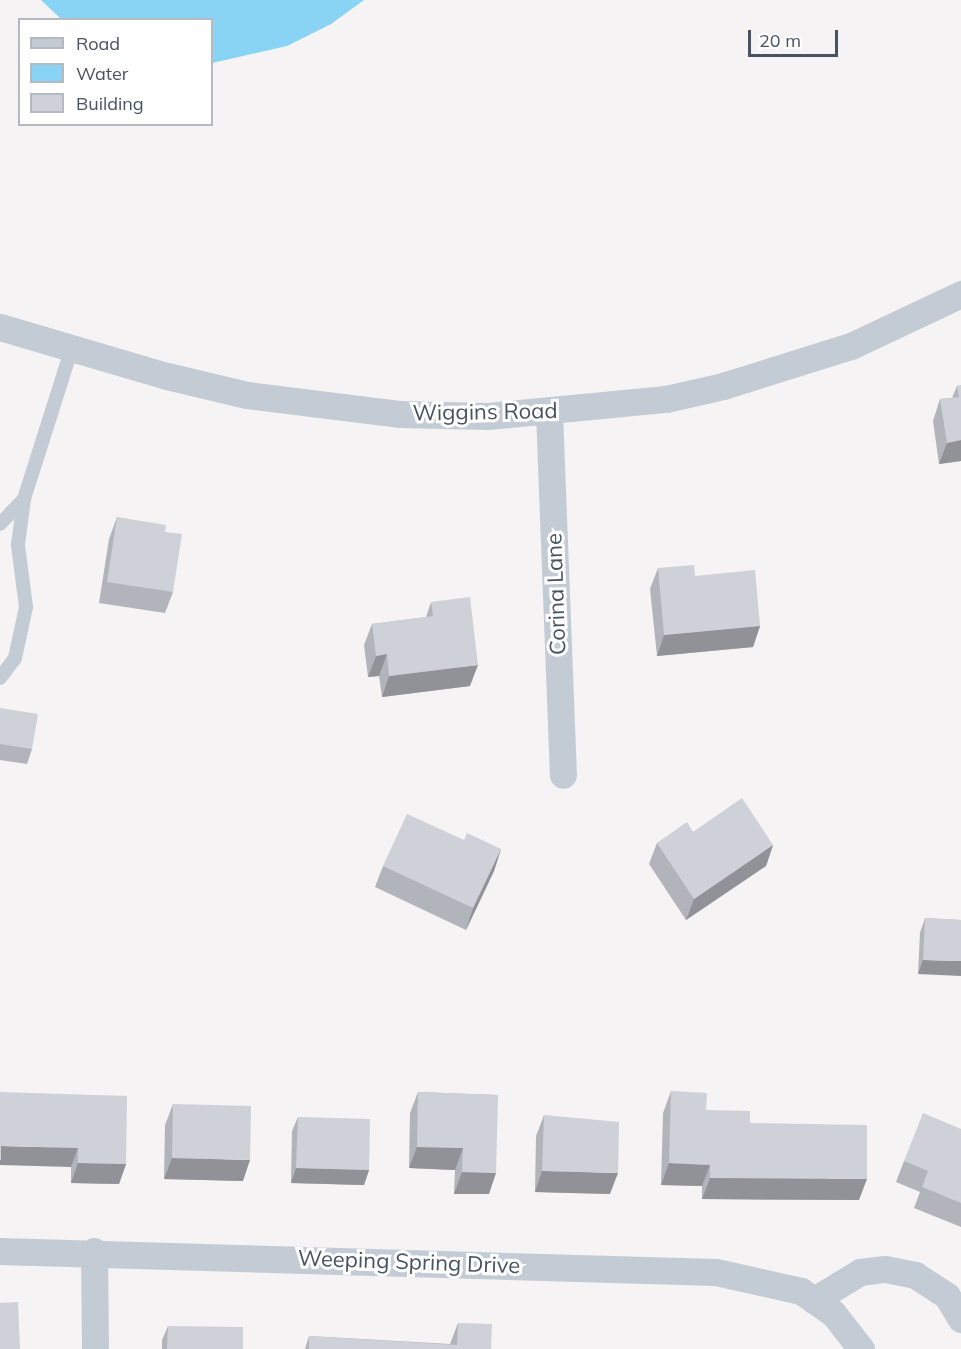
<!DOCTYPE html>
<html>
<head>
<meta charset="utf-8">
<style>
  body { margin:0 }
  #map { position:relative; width:961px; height:1349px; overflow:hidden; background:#f5f3f3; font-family:Mulish,sans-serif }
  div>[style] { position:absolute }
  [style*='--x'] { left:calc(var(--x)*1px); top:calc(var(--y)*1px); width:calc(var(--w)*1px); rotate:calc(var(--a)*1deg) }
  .water>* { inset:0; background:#89d3f5 }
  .service>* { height:14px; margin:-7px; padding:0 7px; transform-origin:7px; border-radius:7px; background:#c3cbd5 }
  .minor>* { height:27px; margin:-13.5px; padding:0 13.5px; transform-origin:13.5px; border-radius:13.5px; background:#c3cbd5 }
  .wall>* { inset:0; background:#b1b4ba }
  .shaded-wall>* { inset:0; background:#909297 }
  .building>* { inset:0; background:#ced1d8 }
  span { translate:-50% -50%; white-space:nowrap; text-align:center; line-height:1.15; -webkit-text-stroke:6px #fff; paint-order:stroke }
  .street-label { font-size:22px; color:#485362 }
  .legend { position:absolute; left:18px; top:18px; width:195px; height:108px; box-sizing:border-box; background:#fff; border:2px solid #b6bac0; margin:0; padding:8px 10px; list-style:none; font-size:18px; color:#485362 }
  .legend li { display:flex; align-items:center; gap:12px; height:30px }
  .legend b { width:30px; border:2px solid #b6bac0 }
  .scale { position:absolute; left:748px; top:30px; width:90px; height:27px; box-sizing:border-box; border:3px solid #485362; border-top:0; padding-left:8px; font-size:18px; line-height:21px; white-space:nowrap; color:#485362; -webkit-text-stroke:4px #fff; paint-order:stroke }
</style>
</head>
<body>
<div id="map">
  <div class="water">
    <i style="clip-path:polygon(41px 0,364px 0,331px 24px,287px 46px,212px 63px,212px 20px,61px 19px)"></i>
  </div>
  <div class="service">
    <i style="--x:0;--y:524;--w:35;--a:-46"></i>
    <i style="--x:0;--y:678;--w:25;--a:-53"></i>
    <i style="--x:15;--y:658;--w:52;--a:-77.8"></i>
    <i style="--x:26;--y:607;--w:63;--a:-97.4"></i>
    <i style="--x:18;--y:545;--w:46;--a:-82.6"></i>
    <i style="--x:24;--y:499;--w:158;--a:-72.4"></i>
  </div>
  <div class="minor">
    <i style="--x:0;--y:327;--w:174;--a:16.4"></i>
    <i style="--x:167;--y:376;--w:82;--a:13.4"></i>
    <i style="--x:247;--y:395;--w:153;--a:7.1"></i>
    <i style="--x:399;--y:414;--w:89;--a:1.3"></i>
    <i style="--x:488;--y:416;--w:179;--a:-5.5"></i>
    <i style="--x:666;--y:399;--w:58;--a:-12.8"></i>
    <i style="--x:723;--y:386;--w:134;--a:-17.4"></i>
    <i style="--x:851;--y:346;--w:122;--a:-25.3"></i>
    <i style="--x:549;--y:412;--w:363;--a:87.8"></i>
    <i style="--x:0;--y:1251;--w:716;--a:1.68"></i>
    <i style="--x:716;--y:1272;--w:87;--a:12.6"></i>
    <i style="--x:801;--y:1291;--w:39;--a:35"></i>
    <i style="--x:833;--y:1313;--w:46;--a:52.1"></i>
    <i style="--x:94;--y:1251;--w:98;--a:89.4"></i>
    <i style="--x:814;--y:1300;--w:54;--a:-31.3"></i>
    <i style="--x:860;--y:1272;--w:25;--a:-7"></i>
    <i style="--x:885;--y:1269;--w:31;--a:11"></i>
    <i style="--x:915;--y:1275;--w:38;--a:33"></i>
    <i style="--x:947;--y:1296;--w:27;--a:59"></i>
  </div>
  <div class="wall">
    <i style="clip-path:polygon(961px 385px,961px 461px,939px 464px,933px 421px,940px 399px,952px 398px,957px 386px)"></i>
    <i style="clip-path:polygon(117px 517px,165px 532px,173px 592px,165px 613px,99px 603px,109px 539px)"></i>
    <i style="clip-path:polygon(658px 568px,760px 626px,753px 647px,657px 656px,650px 589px)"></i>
    <i style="clip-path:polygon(431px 602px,470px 686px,382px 697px,379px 676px,368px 677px,364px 645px,372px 624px,426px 617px)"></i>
    <i style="clip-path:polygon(0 708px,32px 749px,27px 764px,0 760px)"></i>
    <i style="clip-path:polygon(693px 832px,773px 845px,766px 866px,686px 920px,649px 864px,657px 843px)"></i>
    <i style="clip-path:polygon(464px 840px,501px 849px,494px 871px,466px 930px,375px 887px,383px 866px)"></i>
    <i style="clip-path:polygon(925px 918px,961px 920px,918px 974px,920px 933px)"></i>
    <i style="clip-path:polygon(671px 1091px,706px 1110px,750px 1123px,859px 1200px,702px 1199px,702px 1186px,661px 1185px,663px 1113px)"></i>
    <i style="clip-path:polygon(0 1092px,126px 1164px,119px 1184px,71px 1183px,71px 1167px)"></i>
    <i style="clip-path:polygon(418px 1092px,498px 1095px,489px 1194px,454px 1194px,455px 1170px,409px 1168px,410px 1113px)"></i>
    <i style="clip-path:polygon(173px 1104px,243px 1181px,164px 1179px,165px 1125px)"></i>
    <i style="clip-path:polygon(544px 1115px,610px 1194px,535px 1192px,536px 1136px)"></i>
    <i style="clip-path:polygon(298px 1117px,369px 1170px,364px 1185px,291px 1183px,292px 1131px)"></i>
    <i style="clip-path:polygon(961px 1129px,961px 1227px,914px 1208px,920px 1192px,896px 1182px,904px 1161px)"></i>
    <i style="clip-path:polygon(458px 1323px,491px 1349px,305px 1349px,309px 1336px,450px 1344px)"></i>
    <i style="clip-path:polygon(168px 1326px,243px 1349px,162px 1349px,162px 1340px)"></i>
  </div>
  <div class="shaded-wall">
    <i style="clip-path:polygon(961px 440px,961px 461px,939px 464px,947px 443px)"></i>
    <i style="clip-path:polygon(760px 626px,753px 647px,657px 656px,664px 635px)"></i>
    <i style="clip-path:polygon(387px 654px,379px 676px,368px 677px,376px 656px)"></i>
    <i style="clip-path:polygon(478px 665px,470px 686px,382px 697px,389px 676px)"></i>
    <i style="clip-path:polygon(773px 845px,766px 866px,686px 920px,694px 899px)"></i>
    <i style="clip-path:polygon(501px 849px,494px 871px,466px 930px,473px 908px)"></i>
    <i style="clip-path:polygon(923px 960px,961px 961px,961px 976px,918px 974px)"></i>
    <i style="clip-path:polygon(1px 1146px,78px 1148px,71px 1167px,0 1165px,0 1149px)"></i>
    <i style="clip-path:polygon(417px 1147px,463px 1148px,455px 1170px,409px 1168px)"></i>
    <i style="clip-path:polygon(172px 1158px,250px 1160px,243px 1181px,164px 1179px)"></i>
    <i style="clip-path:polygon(78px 1163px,126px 1164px,119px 1184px,71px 1183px)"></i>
    <i style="clip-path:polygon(669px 1163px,710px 1165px,702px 1186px,661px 1185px)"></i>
    <i style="clip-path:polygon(296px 1168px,369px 1170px,364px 1185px,291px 1183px)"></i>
    <i style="clip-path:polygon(542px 1171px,618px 1173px,610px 1194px,535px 1192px)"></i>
    <i style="clip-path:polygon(462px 1172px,496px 1173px,489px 1194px,454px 1194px)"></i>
    <i style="clip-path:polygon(710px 1178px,867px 1179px,859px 1200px,702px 1199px)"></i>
  </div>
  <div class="building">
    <i style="clip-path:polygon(961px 385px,961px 440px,947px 443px,940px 399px,959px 397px,957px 386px)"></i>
    <i style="clip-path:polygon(117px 517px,166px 525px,165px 532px,182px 534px,173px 592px,107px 582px)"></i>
    <i style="clip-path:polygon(694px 565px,695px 576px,755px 570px,760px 626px,664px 635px,658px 568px)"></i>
    <i style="clip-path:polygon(470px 597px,478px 665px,389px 676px,387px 654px,376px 656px,372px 624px,433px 616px,431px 602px)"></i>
    <i style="clip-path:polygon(0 708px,38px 714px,32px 749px,0 744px)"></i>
    <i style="clip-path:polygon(742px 798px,773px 845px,694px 899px,657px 843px,687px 822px,693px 832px)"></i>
    <i style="clip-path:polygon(407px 814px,464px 840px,467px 833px,501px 849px,473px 908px,383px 866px)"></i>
    <i style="clip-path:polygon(925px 918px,961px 920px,961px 961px,923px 960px)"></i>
    <i style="clip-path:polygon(671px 1091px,707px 1093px,706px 1110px,750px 1111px,750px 1123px,867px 1125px,867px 1179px,710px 1178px,710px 1165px,669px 1163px)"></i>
    <i style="clip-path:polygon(0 1092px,127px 1096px,126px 1164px,78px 1163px,78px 1148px,1px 1146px,1px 1160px,0 1160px)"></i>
    <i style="clip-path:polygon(418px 1092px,498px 1095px,496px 1173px,462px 1172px,463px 1148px,417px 1147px)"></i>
    <i style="clip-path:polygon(173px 1104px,251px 1106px,250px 1160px,172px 1158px)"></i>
    <i style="clip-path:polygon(923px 1113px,961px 1129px,961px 1203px,922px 1187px,928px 1171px,904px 1161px)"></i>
    <i style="clip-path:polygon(544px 1115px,619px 1122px,618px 1173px,542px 1171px)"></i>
    <i style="clip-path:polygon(298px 1117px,370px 1119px,369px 1170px,296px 1168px)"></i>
    <i style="clip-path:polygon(18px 1302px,20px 1349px,0 1349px,0 1303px)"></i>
    <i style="clip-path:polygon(458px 1323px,492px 1324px,491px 1349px,291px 1349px,309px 1349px,309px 1336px,457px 1345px)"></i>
    <i style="clip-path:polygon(168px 1326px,243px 1327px,243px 1349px,167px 1349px)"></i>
  </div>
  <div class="street-label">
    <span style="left:485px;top:412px;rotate:-1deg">Wiggins Road</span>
    <span style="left:556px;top:594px;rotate:-92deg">Corina Lane</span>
    <span style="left:409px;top:1262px;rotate:2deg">Weeping Spring Drive</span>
  </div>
  <ul class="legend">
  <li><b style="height:8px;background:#c3cbd5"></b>Road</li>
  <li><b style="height:16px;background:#89d3f5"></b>Water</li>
  <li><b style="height:16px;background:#ced1d8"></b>Building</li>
  </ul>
  <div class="scale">20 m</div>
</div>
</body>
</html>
